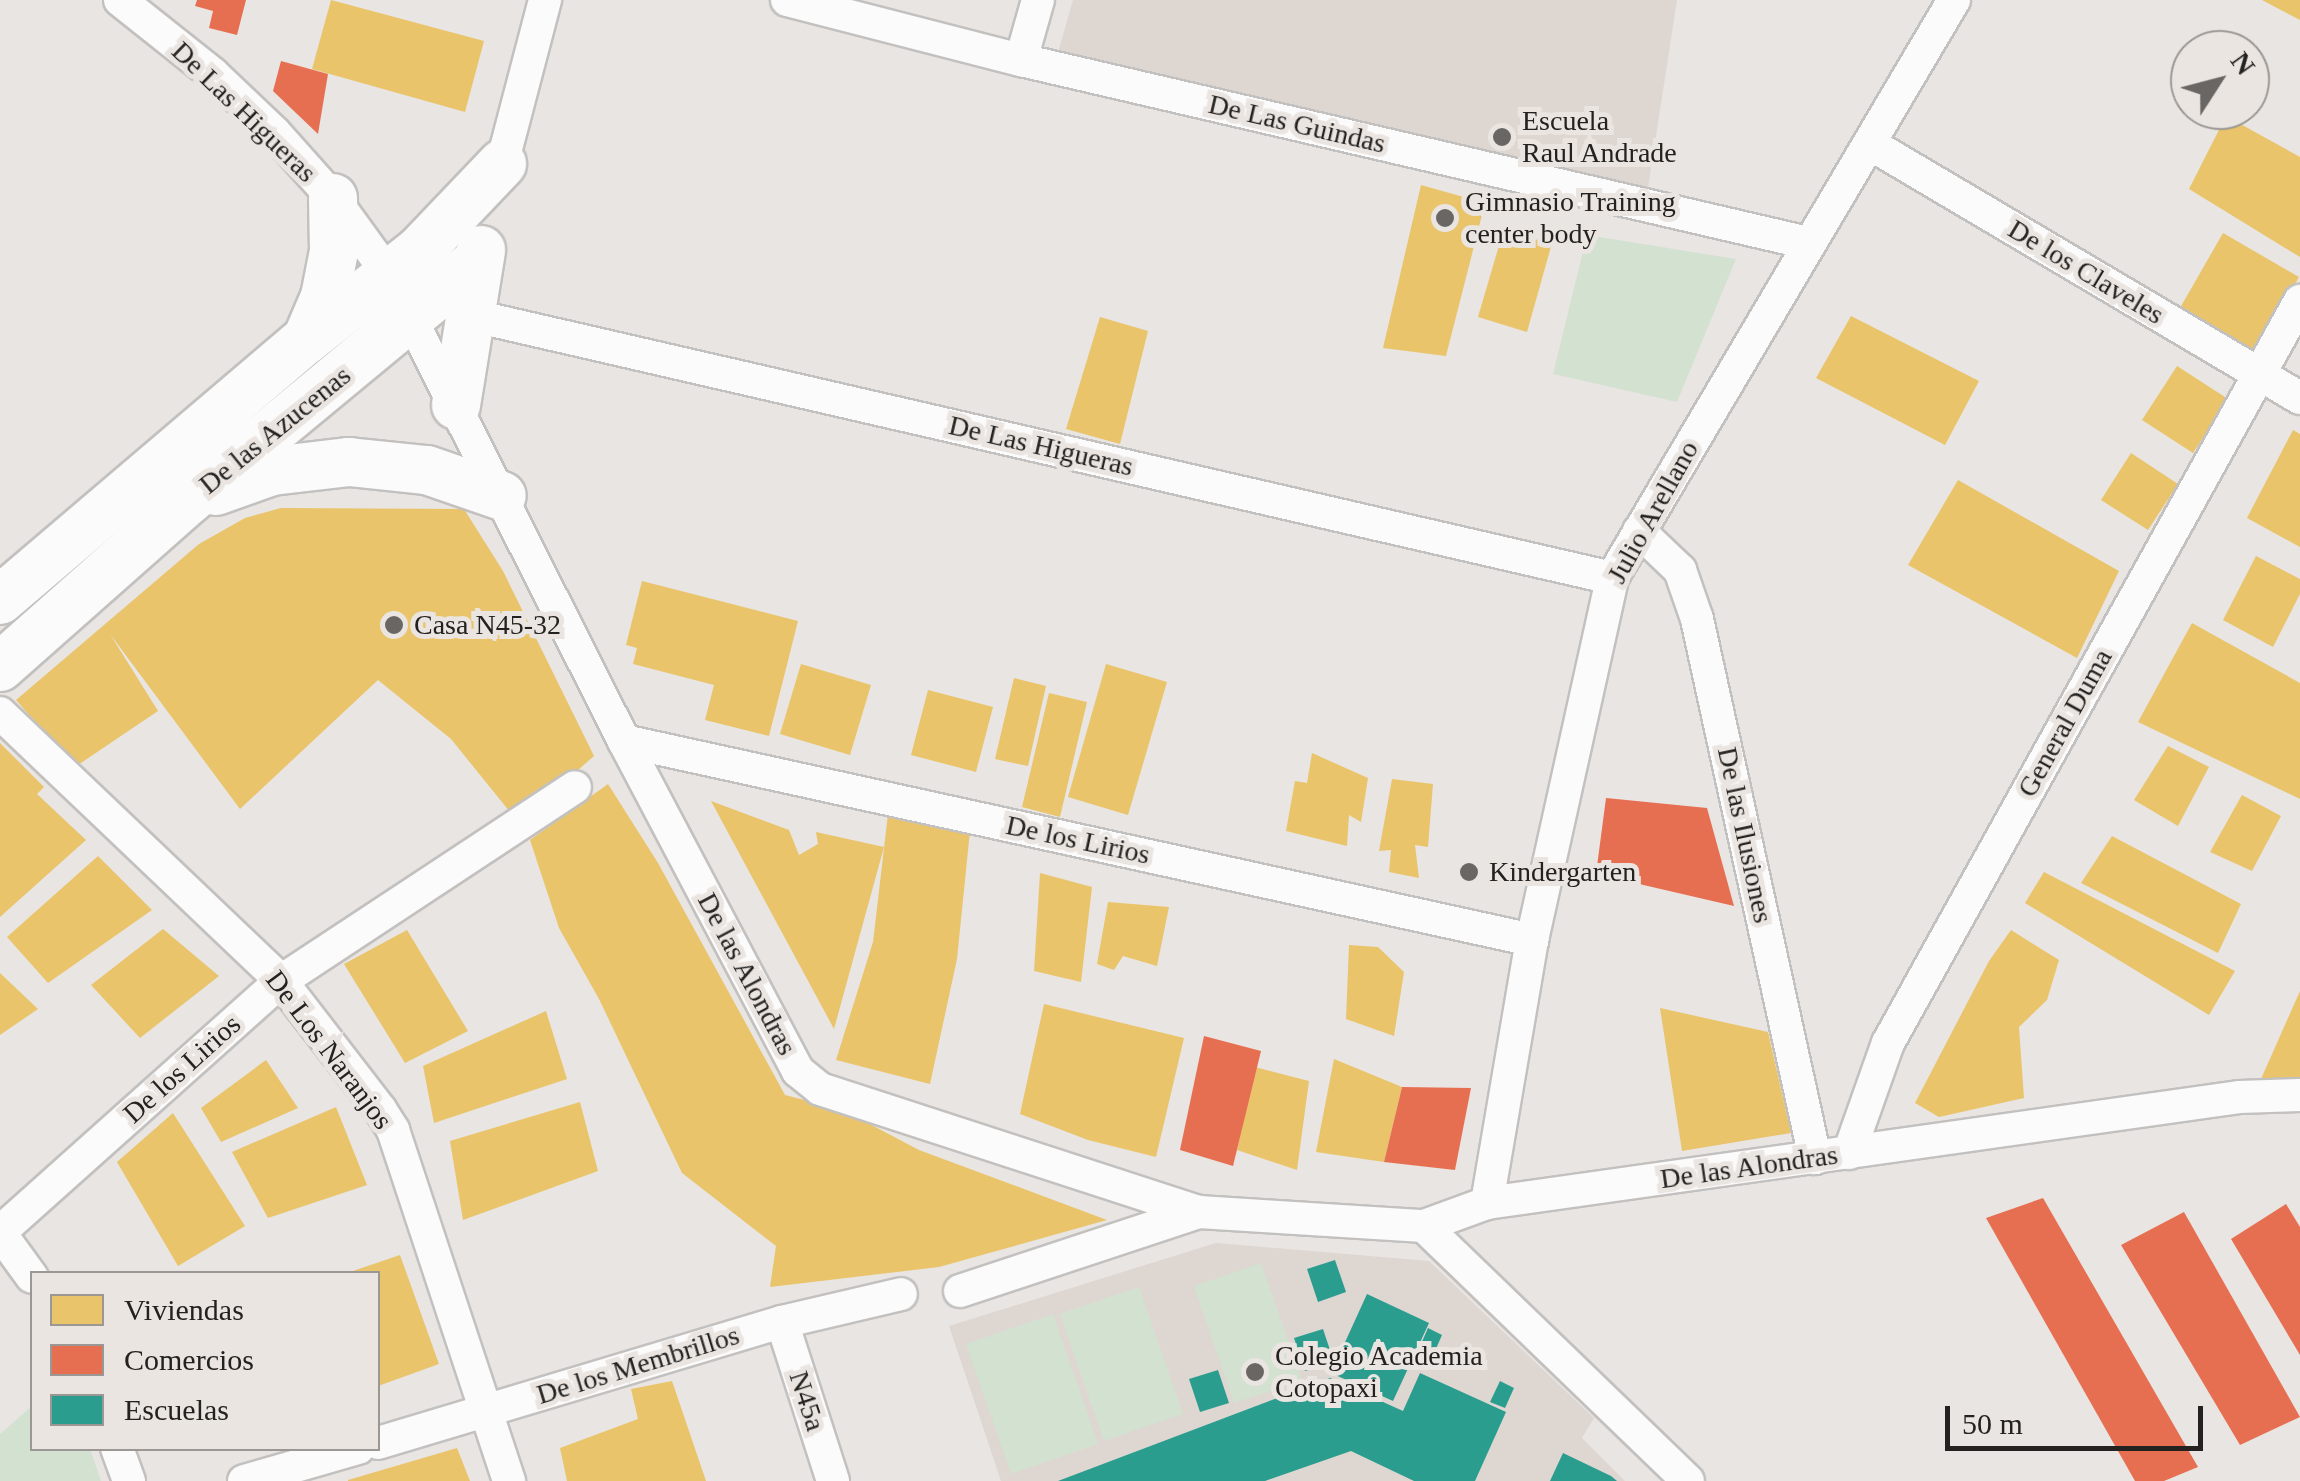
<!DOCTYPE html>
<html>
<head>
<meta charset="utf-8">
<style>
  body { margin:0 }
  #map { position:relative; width:2300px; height:1481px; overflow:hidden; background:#e8e5e3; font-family:"Times New Roman",serif }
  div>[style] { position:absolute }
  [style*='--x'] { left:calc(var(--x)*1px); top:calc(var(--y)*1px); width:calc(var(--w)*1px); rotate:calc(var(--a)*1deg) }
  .built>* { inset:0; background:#ded6d1 }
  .green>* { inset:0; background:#d3e1d1 }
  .homes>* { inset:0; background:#e9c46a }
  .shops>* { inset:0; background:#e76f51 }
  .schools>* { inset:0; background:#2a9d8f }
  .roads { filter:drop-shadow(2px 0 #c3c1bf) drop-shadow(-2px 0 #c3c1bf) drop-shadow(0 2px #c3c1bf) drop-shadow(0 -2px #c3c1bf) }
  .street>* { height:32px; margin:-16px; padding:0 16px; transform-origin:16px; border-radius:16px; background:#fcfbfb }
  .secondary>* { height:48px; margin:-24px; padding:0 24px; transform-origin:24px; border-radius:24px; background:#fcfbfb }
  .dots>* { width:28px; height:28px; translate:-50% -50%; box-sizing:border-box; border:5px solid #eae5e1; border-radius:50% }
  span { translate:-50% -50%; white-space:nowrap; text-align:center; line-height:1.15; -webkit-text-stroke:10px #eae5e1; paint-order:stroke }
  .street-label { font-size:28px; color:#242220 }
  .poi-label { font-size:28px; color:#242220 }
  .left { translate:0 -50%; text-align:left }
  .legend { position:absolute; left:30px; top:1271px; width:350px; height:180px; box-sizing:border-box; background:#eae5e1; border:2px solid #9b9794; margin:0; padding:12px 18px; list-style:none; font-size:30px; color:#242220 }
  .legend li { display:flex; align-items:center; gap:20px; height:50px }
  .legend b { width:50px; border:2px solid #9b9794 }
  .north { position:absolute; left:2170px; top:30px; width:100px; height:100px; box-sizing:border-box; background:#eae5e1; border:2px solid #9b9794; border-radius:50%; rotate:54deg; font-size:28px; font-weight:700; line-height:40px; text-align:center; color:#242220 }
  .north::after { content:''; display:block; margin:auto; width:35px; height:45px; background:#696664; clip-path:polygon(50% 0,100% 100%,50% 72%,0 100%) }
  .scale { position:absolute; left:1945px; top:1406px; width:258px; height:45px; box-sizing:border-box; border:5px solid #242220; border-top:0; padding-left:12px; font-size:30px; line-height:35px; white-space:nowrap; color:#242220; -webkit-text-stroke:8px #eae5e1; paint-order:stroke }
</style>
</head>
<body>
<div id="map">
  <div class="built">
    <i style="clip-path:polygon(1073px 0,1677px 0,1647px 194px,1050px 81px)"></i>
    <i style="clip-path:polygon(1216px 1243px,1429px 1261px,1594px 1418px,1582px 1438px,1625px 1481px,1001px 1481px,949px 1326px)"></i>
  </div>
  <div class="green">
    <i style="clip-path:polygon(1587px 235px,1736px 259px,1677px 402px,1553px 374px)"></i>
    <i style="clip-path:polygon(1261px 1263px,1302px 1380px,1234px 1403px,1194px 1286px)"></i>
    <i style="clip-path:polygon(1139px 1287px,1183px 1414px,1104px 1441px,1060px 1314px)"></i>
    <i style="clip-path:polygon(1053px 1314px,1098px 1444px,1011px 1474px,966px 1344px)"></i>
    <i style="clip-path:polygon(32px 1406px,32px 1448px,90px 1449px,101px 1481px,0 1481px,0 1434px)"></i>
  </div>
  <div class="homes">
    <i style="clip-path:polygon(331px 0,484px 41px,465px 112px,312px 69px)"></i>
    <i style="clip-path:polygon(2262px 0,2300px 0,2300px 20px)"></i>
    <i style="clip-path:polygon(2226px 116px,2300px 157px,2300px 257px,2189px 189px)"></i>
    <i style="clip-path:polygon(1421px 185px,1485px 203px,1446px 356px,1383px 348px)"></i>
    <i style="clip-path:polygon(1503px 232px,1552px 243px,1527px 332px,1478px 317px)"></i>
    <i style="clip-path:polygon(2223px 233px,2299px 277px,2257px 352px,2180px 308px)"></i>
    <i style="clip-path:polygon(1851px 316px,1979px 381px,1945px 445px,1816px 378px)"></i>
    <i style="clip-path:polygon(1100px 317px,1148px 331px,1120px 444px,1066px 429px)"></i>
    <i style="clip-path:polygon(2177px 366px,2228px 399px,2193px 453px,2142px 420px)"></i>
    <i style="clip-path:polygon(2293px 430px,2300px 434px,2300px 547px,2247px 518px)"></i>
    <i style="clip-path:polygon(2131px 453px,2178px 484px,2148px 530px,2101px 500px)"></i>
    <i style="clip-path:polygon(1958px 480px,2119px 571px,2077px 658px,1908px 565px)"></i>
    <i style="clip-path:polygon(281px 508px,464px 509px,503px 571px,594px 756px,518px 822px,451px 739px,378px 680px,240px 809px,110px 634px,158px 711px,75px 767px,16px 700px,199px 544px,245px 518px)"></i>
    <i style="clip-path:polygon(2256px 556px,2300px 579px,2300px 594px,2273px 647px,2223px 620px)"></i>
    <i style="clip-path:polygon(642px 581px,798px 621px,769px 736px,705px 720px,714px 685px,633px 664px,637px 648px,626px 645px)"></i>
    <i style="clip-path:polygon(2192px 623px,2300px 683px,2300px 799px,2138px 722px)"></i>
    <i style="clip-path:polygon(801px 664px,871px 685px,850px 755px,780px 734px)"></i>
    <i style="clip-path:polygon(1106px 664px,1167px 682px,1128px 815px,1068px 797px)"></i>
    <i style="clip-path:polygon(1014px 678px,1046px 686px,1028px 766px,995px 759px)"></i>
    <i style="clip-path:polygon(928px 690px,993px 707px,976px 772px,911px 755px)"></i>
    <i style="clip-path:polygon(1049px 693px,1087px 702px,1060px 817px,1022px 807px)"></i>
    <i style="clip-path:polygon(0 743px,44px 787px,37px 794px,86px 840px,0 917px)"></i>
    <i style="clip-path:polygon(2168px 746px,2209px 767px,2178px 826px,2134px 800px)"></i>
    <i style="clip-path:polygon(1312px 753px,1368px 778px,1361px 822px,1349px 815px,1347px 846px,1286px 831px,1295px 781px,1307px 783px)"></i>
    <i style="clip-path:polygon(1392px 779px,1433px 784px,1428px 847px,1415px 845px,1419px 878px,1389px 872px,1391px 850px,1379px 851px)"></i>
    <i style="clip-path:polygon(608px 784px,658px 863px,785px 1095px,843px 1110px,919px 1150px,1107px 1220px,939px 1267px,770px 1287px,776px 1246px,682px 1173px,599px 999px,559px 928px,530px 840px)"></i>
    <i style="clip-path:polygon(2242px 795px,2281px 816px,2252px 871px,2210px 852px)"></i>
    <i style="clip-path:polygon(711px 801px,789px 830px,799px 855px,818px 844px,816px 832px,884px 847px,834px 1029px)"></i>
    <i style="clip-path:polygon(888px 814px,970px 831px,957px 959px,930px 1084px,836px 1060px,873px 942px)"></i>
    <i style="clip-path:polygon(2112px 836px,2241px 904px,2218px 953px,2081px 883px)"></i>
    <i style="clip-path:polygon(98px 856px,152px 910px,48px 983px,7px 937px)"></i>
    <i style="clip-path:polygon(2044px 872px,2235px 971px,2209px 1015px,2025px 903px)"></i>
    <i style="clip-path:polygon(1040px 873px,1092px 887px,1081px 982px,1034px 971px)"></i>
    <i style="clip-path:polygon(1108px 902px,1169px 907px,1157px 966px,1123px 956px,1114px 970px,1097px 964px)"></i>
    <i style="clip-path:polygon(163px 929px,219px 976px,140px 1038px,91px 985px)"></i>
    <i style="clip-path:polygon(407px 930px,468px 1031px,405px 1063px,344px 964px)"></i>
    <i style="clip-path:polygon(2011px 930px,2059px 960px,2047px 1000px,2019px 1027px,2024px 1098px,1939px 1117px,1915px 1103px,1989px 961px)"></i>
    <i style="clip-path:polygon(1349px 945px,1378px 947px,1404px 972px,1394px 1036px,1346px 1019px)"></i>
    <i style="clip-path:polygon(0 973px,38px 1009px,0 1035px)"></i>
    <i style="clip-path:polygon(2300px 991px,2300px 1079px,2261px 1079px)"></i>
    <i style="clip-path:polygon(1044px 1004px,1184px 1038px,1156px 1157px,1088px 1140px,1020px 1114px)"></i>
    <i style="clip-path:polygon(1660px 1008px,1768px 1032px,1791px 1133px,1682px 1151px)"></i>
    <i style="clip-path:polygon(546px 1011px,567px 1079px,434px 1123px,423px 1066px)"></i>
    <i style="clip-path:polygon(1334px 1059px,1402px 1087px,1384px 1162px,1316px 1152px)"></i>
    <i style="clip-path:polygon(266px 1060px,298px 1108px,221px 1142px,201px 1108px)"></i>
    <i style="clip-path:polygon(1255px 1067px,1309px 1081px,1297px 1170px,1237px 1150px)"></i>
    <i style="clip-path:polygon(580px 1102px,598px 1171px,463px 1220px,450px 1141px)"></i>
    <i style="clip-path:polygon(336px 1107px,367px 1185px,268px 1218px,232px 1152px)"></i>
    <i style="clip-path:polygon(173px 1113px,245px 1226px,178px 1266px,117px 1162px)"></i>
    <i style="clip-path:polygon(400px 1255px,439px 1364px,378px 1386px,378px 1274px,347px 1273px)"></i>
    <i style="clip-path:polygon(672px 1381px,706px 1481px,567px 1481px,560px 1448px,638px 1419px,631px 1389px)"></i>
    <i style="clip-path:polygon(457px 1448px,470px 1481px,348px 1481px,348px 1480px)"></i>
  </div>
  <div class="shops">
    <i style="clip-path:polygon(197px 0,246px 0,237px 35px,209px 28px,213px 11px,195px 6px)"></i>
    <i style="clip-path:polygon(281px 61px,328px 74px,318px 134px,273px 91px)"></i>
    <i style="clip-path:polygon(1606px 798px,1707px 808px,1734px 906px,1596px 874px)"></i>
    <i style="clip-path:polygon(1204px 1036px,1261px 1051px,1233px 1166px,1180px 1150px)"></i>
    <i style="clip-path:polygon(1402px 1087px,1471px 1088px,1455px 1170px,1384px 1162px)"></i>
    <i style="clip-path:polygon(2043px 1198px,2198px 1467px,2164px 1481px,2135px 1481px,1986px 1218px)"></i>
    <i style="clip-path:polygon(2286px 1204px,2300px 1227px,2300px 1355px,2231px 1239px)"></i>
    <i style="clip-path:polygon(2184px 1212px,2300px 1417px,2240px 1445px,2121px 1245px)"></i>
  </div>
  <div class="schools">
    <i style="clip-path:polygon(1335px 1260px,1346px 1292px,1318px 1302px,1307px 1269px)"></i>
    <i style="clip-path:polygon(1367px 1294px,1429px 1323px,1393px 1401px,1331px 1373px)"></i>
    <i style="clip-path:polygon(1428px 1328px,1442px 1335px,1431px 1360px,1417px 1353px)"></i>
    <i style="clip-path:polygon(1323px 1329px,1334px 1362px,1305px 1371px,1294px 1338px)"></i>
    <i style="clip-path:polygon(1218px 1370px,1229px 1403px,1200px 1412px,1189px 1379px)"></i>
    <i style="clip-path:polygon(1420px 1373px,1506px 1412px,1475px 1481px,1414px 1481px,1351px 1451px,1265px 1481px,1058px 1481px,1330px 1378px,1403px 1411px)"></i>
    <i style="clip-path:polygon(1500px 1381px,1514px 1388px,1505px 1408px,1490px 1402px)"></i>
    <i style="clip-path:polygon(1563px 1453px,1611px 1476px,1617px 1481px,1550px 1481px)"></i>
  </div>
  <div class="roads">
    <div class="street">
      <i style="--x:120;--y:0;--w:119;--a:38.5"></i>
      <i style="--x:213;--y:74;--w:84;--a:43.6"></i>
      <i style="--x:274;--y:132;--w:89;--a:48.2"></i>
      <i style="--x:333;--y:198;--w:95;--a:54"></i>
      <i style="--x:389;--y:275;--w:522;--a:63.24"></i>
      <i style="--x:624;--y:741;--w:373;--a:62.2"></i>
      <i style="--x:798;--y:1071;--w:28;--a:39"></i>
      <i style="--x:820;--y:1089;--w:398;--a:18"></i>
      <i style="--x:1199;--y:1212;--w:225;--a:3.6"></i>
      <i style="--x:1424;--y:1226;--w:67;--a:-20.1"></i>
      <i style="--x:1487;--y:1203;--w:759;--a:-8.02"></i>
      <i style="--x:2239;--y:1097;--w:61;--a:-1.9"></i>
      <i style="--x:787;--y:0;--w:242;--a:14.4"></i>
      <i style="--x:1021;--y:60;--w:808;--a:13.09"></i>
      <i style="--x:1021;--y:60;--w:62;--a:-74.2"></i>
      <i style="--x:1872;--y:145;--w:497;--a:30.6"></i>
      <i style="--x:502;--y:164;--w:170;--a:-75.3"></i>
      <i style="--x:470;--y:315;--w:1172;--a:12.97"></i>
      <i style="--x:1639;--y:531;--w:57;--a:43.6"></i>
      <i style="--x:1680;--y:570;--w:52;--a:70.9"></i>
      <i style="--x:1697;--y:619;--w:552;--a:77.65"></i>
      <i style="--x:0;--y:713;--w:388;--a:43.6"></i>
      <i style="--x:281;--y:981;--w:162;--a:52.3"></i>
      <i style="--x:380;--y:1109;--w:25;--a:58"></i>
      <i style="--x:393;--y:1130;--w:370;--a:71.7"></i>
      <i style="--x:624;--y:741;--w:930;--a:12.36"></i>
      <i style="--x:1849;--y:1153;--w:117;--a:-70.5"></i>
      <i style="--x:1888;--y:1043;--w:849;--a:-60.96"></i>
      <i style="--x:1487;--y:1203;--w:267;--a:-80.3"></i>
      <i style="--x:1532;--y:940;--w:371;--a:-77.5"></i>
      <i style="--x:1612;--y:578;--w:672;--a:-59.39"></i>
      <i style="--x:1424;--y:1226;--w:367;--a:44"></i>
      <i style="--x:0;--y:1232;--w:377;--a:-41.8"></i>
      <i style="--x:281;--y:981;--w:352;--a:-33.4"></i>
      <i style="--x:0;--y:1233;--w:54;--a:54"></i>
      <i style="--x:960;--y:1291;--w:252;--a:-18.3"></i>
      <i style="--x:782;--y:1322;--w:167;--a:72.2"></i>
      <i style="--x:378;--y:1443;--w:422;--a:-16.7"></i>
      <i style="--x:782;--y:1322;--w:122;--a:-13.2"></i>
      <i style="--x:117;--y:1448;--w:35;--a:70"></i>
      <i style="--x:244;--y:1481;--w:119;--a:-16.1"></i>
    </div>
    <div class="secondary">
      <i style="--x:307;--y:339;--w:46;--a:-66.8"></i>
      <i style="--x:325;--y:297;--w:47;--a:-78.9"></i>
      <i style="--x:334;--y:251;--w:53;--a:-91.1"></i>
      <i style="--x:456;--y:405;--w:157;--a:-80.8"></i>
      <i style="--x:216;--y:491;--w:59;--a:-19.7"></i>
      <i style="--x:272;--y:471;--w:78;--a:-6.7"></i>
      <i style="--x:349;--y:462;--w:78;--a:5.9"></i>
      <i style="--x:427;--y:470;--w:79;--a:19.1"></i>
      <i style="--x:0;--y:600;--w:403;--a:-40.4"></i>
      <i style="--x:307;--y:339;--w:144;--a:-38.2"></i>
      <i style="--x:420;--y:250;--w:119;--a:-46.4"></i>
      <i style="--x:0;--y:667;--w:252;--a:-41.5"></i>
      <i style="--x:189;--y:500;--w:376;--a:-39.6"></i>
    </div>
  </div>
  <div class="dots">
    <i style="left:1502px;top:137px;background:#696664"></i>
    <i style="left:1445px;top:218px;background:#696664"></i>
    <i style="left:394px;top:625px;background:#696664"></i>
    <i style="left:1469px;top:872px;background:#696664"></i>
    <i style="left:1255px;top:1372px;background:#696664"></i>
  </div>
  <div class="street-label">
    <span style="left:244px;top:112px;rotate:44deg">De Las Higueras</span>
    <span style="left:1297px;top:124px;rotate:13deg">De Las Guindas</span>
    <span style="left:2086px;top:272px;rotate:31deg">De los Claveles</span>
    <span style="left:275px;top:430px;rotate:-39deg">De las Azucenas</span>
    <span style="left:1041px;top:446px;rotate:13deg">De Las Higueras</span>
    <span style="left:1653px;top:512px;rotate:-61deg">Julio Arellano</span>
    <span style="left:2065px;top:723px;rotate:-61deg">General Duma</span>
    <span style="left:1745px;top:835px;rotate:78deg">De las Ilusiones</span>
    <span style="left:1078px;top:840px;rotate:12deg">De los Lirios</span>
    <span style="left:747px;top:974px;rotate:62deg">De las Alondras</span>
    <span style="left:329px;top:1050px;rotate:53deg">De Los Naranjos</span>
    <span style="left:182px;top:1069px;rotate:-42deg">De los Lirios</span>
    <span style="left:1749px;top:1167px;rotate:-8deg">De las Alondras</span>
    <span style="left:638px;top:1365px;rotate:-17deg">De los Membrillos</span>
    <span style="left:807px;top:1401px;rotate:72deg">N45a</span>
  </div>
  <div class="poi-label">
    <span class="left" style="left:1522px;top:137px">Escuela<br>Raul Andrade</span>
    <span class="left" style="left:1465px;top:218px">Gimnasio Training<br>center body</span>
    <span class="left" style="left:414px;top:625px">Casa N45-32</span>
    <span class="left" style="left:1489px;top:872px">Kindergarten</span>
    <span class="left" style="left:1275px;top:1372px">Colegio Academia<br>Cotopaxi</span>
  </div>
  <ul class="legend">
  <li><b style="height:28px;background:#e9c46a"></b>Viviendas</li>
  <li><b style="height:28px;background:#e76f51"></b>Comercios</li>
  <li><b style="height:28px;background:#2a9d8f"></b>Escuelas</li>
  </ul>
  <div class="north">N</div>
  <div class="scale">50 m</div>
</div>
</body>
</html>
